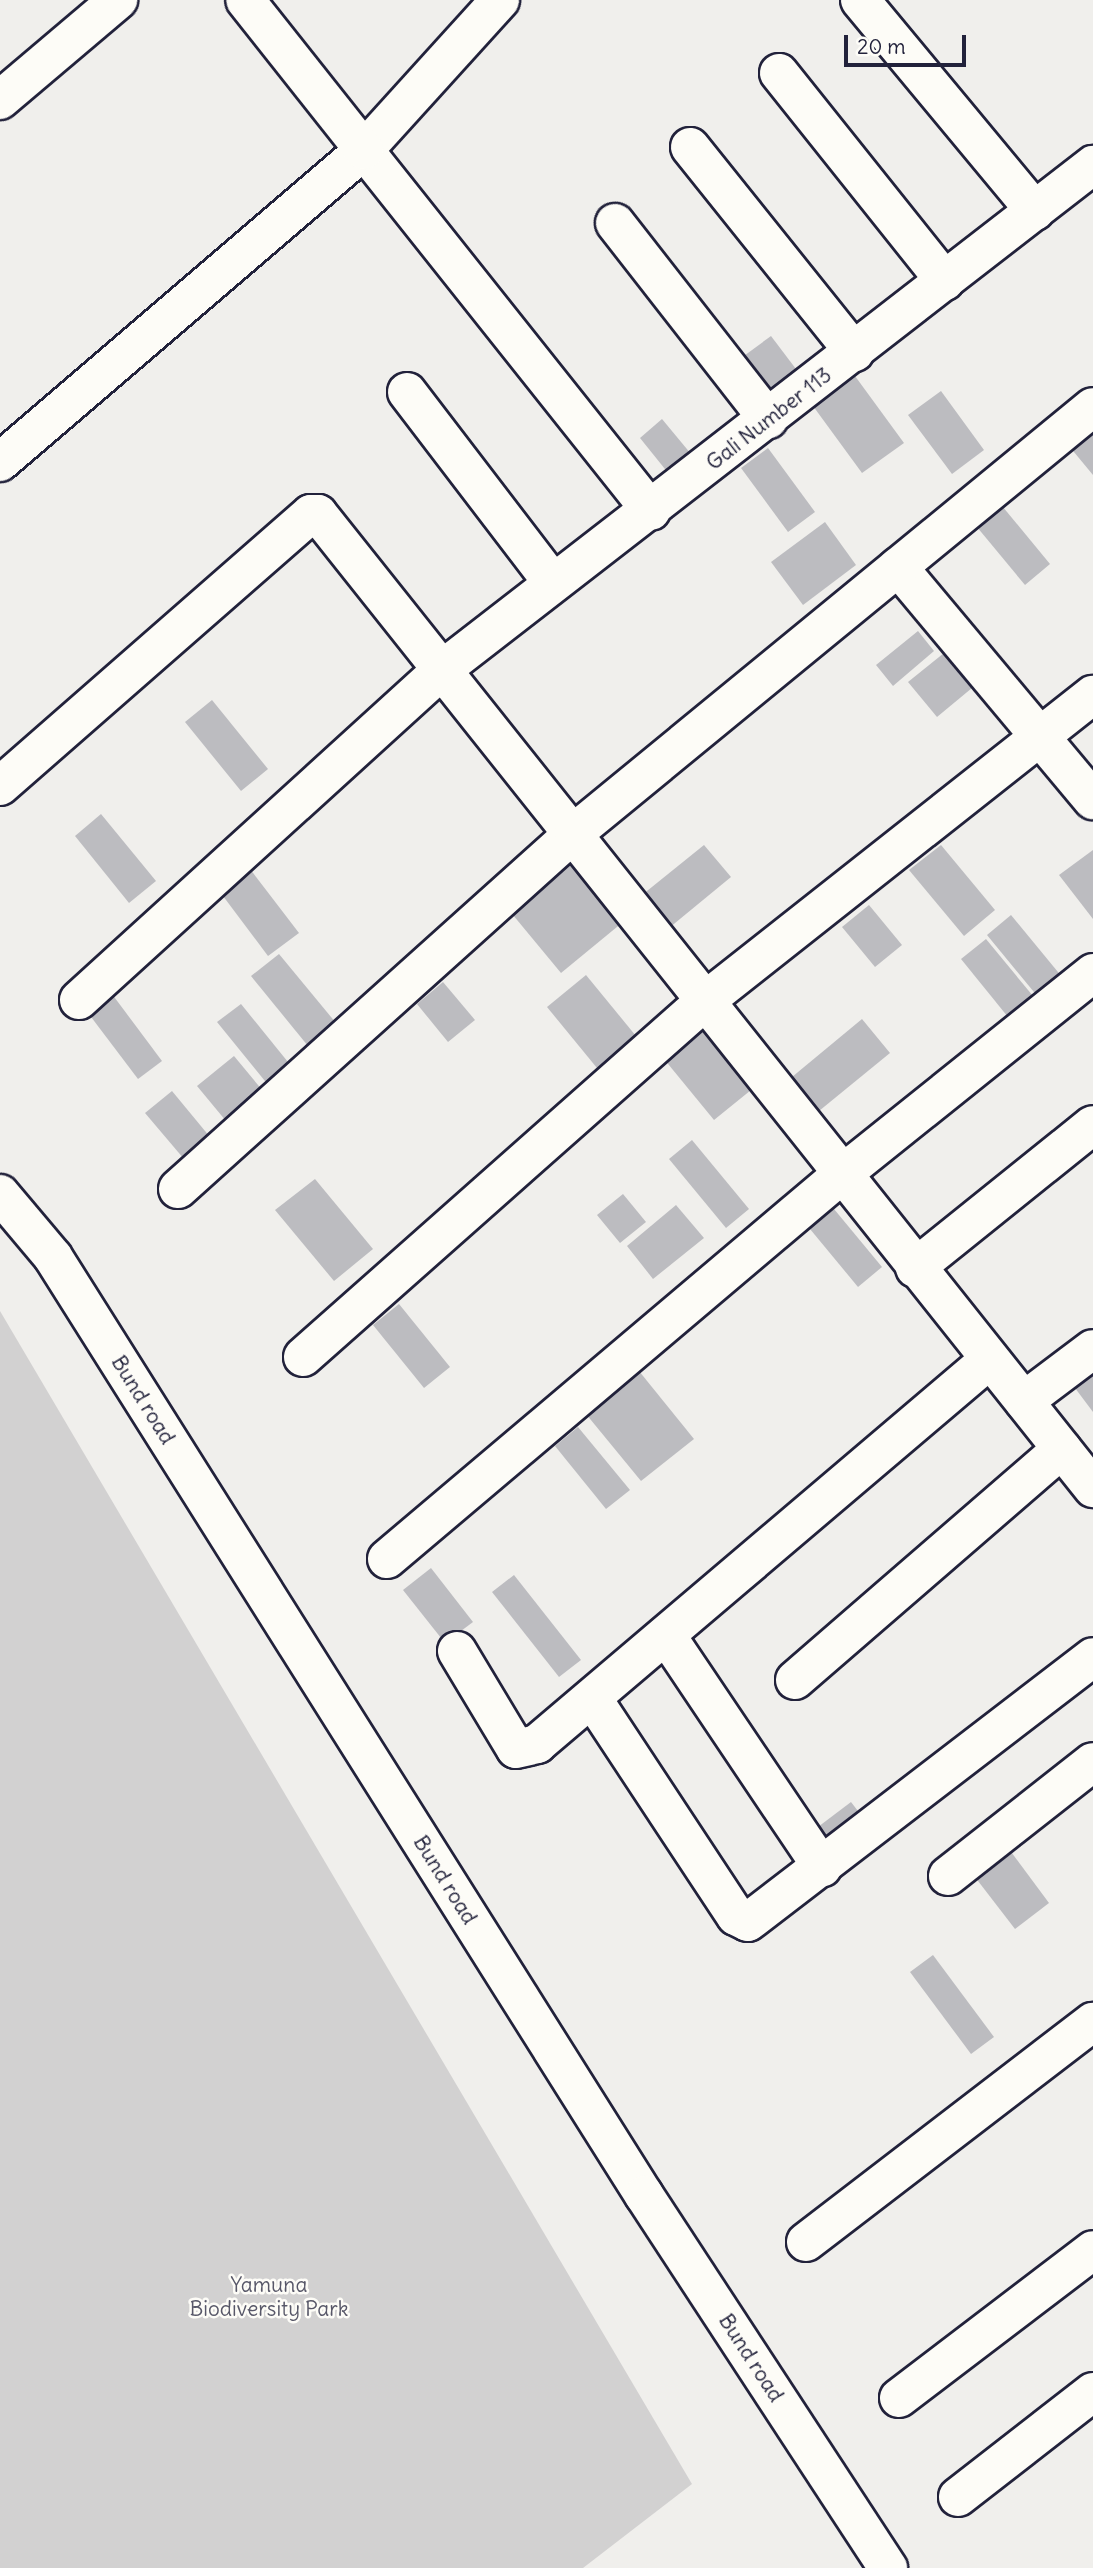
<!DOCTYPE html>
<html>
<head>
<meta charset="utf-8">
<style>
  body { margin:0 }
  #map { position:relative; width:1093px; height:2568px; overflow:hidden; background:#f0efec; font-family:Delius,sans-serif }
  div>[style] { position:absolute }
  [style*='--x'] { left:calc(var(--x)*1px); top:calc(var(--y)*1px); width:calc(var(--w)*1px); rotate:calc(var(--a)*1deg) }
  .green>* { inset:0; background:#d2d1d1 }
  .building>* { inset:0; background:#bcbcc0 }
  .roads { filter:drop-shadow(2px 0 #22223b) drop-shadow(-2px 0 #22223b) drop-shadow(0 2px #22223b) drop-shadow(0 -2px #22223b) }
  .minor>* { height:38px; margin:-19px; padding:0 19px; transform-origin:19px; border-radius:19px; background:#fdfcf7 }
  span { translate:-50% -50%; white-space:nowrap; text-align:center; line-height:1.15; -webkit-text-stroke:5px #fdfcf7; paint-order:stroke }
  .street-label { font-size:21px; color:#22223b }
  .park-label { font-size:21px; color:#575768 }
  .scale { position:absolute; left:844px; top:35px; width:122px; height:32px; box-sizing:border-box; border:4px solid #22223b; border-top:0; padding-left:9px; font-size:21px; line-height:24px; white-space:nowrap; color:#22223b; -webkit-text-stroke:5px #fdfcf7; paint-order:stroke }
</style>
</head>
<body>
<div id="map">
  <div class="green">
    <i style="clip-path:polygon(0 1311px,692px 2484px,583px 2568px,0 2568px)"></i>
  </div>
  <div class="building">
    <i style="clip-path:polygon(771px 336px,802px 377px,767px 402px,737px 361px)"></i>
    <i style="clip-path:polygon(855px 376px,904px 443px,862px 473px,813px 406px)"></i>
    <i style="clip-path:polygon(941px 391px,984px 450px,952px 474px,908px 415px)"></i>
    <i style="clip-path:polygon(1093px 418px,1093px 475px,1064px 440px)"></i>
    <i style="clip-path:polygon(662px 419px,696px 460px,673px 479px,640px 438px)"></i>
    <i style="clip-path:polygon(768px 448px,815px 512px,788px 532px,741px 468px)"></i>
    <i style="clip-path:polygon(993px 495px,1050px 564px,1025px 585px,967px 515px)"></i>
    <i style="clip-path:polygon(825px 522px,856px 565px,803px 605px,771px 562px)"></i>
    <i style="clip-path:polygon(918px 631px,934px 651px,893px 686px,876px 665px)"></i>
    <i style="clip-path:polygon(944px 653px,972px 688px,937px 717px,908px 682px)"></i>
    <i style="clip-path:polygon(212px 700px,268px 769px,241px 791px,185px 722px)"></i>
    <i style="clip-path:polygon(101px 814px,156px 881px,129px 903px,75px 836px)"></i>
    <i style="clip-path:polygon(704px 845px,731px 877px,669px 928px,642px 895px)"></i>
    <i style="clip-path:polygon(941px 845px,995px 910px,964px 936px,909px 870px)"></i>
    <i style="clip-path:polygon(1093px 850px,1093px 919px,1059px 875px)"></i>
    <i style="clip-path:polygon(570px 858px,623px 922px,561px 973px,508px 909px)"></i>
    <i style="clip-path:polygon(250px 869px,299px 933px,268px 956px,220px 892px)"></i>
    <i style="clip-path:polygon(869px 905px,902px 945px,875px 967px,842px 927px)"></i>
    <i style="clip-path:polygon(1011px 915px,1067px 983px,1043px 1003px,987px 935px)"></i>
    <i style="clip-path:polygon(986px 939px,1033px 996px,1008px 1017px,961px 959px)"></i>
    <i style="clip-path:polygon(279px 954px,336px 1023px,308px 1046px,251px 976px)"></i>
    <i style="clip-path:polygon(586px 975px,645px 1047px,606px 1079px,547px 1007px)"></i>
    <i style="clip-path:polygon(443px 982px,475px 1020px,448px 1042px,417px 1004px)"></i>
    <i style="clip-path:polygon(106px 986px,162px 1061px,138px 1079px,82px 1005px)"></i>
    <i style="clip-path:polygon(241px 1004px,292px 1067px,269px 1086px,217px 1022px)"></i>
    <i style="clip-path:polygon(862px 1019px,890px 1053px,819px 1111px,792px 1077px)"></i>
    <i style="clip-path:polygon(706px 1025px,756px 1086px,714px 1120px,664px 1059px)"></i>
    <i style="clip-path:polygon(234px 1056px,263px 1091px,226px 1121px,197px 1086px)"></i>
    <i style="clip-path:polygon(172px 1091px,210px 1137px,184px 1159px,145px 1113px)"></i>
    <i style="clip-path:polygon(692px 1140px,749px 1209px,726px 1228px,669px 1159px)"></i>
    <i style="clip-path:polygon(315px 1179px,373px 1249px,334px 1281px,275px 1210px)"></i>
    <i style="clip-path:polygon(623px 1194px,646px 1222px,620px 1243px,597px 1215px)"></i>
    <i style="clip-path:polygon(676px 1205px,704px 1238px,653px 1279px,627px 1246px)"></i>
    <i style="clip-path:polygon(834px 1209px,882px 1267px,858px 1287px,810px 1229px)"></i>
    <i style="clip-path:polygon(399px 1304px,450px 1367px,424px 1388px,373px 1325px)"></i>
    <i style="clip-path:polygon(1093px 1362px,1093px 1412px,1069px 1380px)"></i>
    <i style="clip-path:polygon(639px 1371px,694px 1439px,641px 1481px,586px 1414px)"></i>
    <i style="clip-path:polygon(578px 1427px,630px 1490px,606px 1509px,555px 1446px)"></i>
    <i style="clip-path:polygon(431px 1568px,473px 1622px,445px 1643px,403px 1590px)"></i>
    <i style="clip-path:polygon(514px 1575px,581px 1660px,559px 1677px,492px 1592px)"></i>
    <i style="clip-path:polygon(851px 1802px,871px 1828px,830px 1859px,810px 1833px)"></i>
    <i style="clip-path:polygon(1003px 1841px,1049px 1903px,1015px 1929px,968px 1868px)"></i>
    <i style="clip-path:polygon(933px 1955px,994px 2037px,971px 2054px,910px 1972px)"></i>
  </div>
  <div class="roads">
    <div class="minor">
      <i style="--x:500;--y:0;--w:202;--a:132.2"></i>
      <i style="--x:364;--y:150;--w:461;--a:51.5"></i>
      <i style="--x:860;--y:0;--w:274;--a:50.3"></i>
      <i style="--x:779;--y:73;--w:266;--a:51.4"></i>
      <i style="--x:0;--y:100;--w:155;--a:-40.3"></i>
      <i style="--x:690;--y:147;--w:263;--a:51.3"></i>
      <i style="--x:615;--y:223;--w:249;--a:52"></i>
      <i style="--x:407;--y:392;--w:240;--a:52.6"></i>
      <i style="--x:0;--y:462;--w:479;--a:-40.6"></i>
      <i style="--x:364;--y:150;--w:191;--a:-128.4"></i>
      <i style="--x:898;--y:567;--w:304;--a:50.1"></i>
      <i style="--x:0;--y:786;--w:413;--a:-41.2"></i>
      <i style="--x:311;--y:514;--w:7;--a:0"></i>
      <i style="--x:318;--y:514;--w:1245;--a:51.49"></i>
      <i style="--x:79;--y:1000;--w:492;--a:-42.3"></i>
      <i style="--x:443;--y:669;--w:823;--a:-37.79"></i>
      <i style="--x:178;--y:1189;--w:532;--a:-41.96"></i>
      <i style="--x:574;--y:833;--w:671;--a:-39.38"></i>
      <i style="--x:0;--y:1194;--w:82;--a:49.9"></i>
      <i style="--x:53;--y:1257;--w:1109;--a:57.79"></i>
      <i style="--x:644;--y:2195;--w:446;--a:56.8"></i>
      <i style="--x:915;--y:1268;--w:228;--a:-38.8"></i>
      <i style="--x:303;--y:1357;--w:537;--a:-41.53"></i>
      <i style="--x:705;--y:1001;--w:494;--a:-38.3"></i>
      <i style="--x:1024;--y:1401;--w:86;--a:-37"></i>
      <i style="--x:387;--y:1559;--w:595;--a:-40.23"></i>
      <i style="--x:841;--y:1175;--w:323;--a:-38.7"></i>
      <i style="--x:666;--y:1635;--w:280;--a:56.1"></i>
      <i style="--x:457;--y:1651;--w:114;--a:59"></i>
      <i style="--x:516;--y:1749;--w:22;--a:-13"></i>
      <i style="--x:537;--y:1744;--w:593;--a:-40.35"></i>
      <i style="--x:795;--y:1680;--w:353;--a:-40.9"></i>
      <i style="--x:592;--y:1698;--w:261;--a:56.6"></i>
      <i style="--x:736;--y:1916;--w:13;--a:27"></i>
      <i style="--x:748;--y:1922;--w:435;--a:-37.5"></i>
      <i style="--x:948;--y:1876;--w:184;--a:-38.2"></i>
      <i style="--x:806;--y:2242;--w:362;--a:-37.5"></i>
      <i style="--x:899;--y:2398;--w:244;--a:-37.3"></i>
      <i style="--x:958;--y:2497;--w:171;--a:-37.9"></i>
    </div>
  </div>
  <div class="street-label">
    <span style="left:769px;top:419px;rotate:-38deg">Gali Number 113</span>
    <span style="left:143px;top:1400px;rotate:58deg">Bund road</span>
    <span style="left:445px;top:1880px;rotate:58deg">Bund road</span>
    <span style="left:751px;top:2358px;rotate:57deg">Bund road</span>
  </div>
  <div class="park-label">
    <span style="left:269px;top:2297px">Yamuna<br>Biodiversity Park</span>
  </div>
  <div class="scale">20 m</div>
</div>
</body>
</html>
